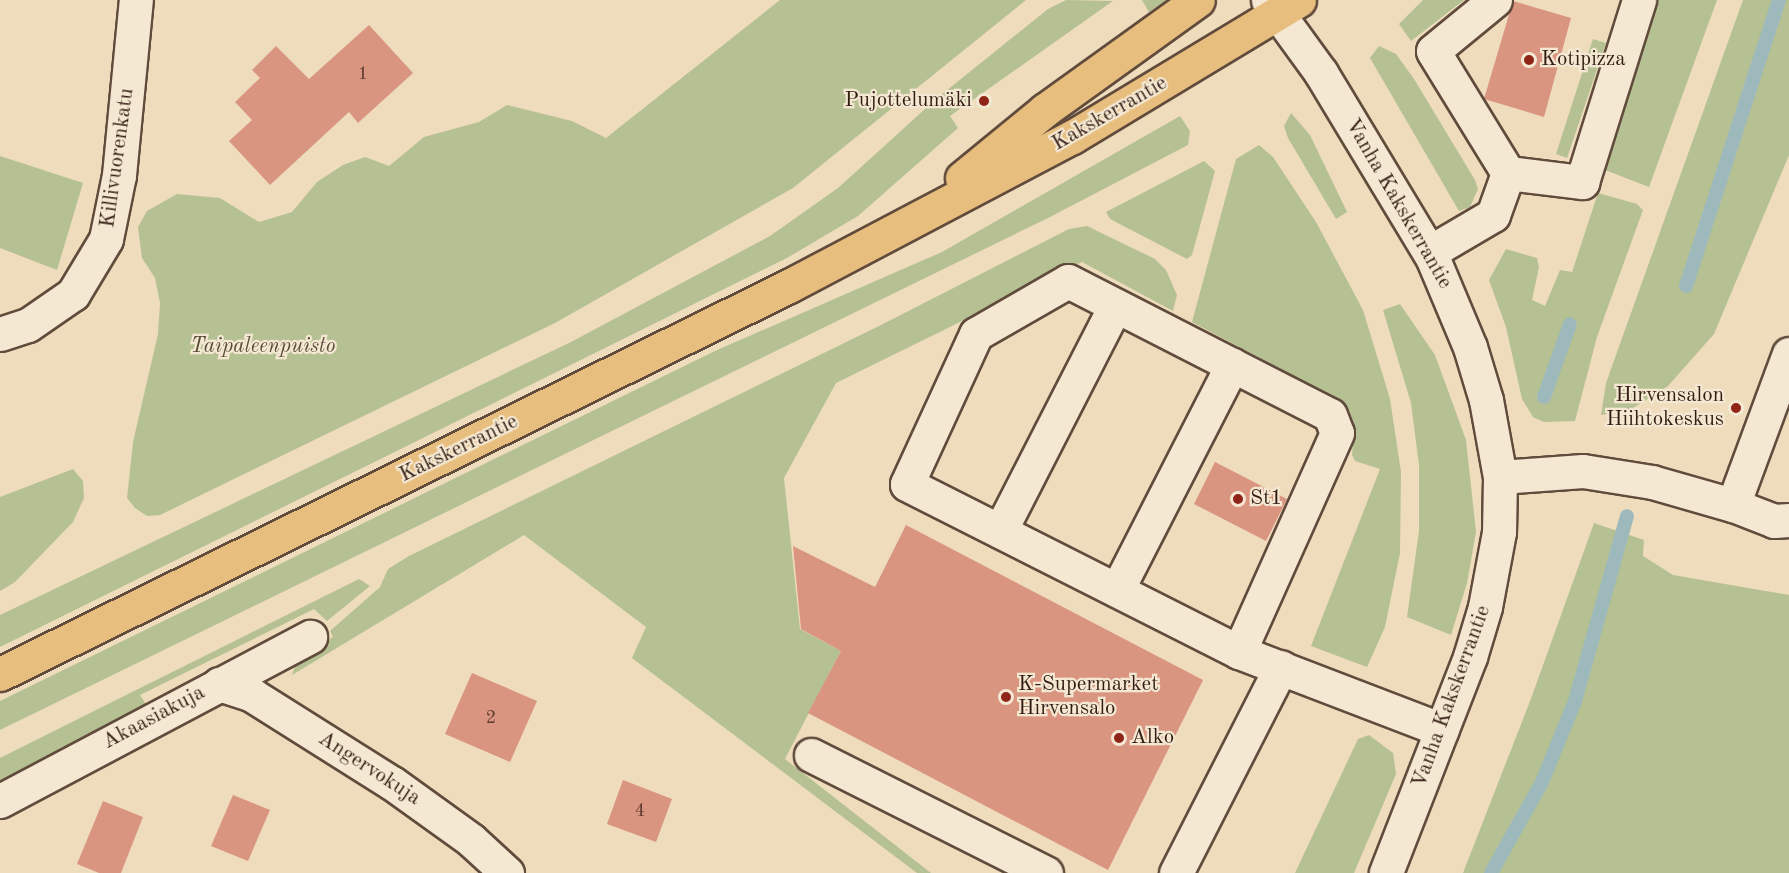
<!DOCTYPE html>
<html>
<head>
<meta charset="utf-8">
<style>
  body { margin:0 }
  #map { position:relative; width:1789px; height:873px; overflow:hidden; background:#eedcbc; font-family:"Old Standard TT",serif }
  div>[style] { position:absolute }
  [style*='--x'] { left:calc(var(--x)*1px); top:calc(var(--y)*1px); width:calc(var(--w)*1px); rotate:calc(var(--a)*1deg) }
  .green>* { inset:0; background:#b6c193 }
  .stream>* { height:14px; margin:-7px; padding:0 7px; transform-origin:7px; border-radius:7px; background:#9eb9bb }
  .building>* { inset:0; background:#da9581 }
  .roads { filter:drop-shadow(2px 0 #614b3c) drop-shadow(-2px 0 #614b3c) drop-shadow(0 2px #614b3c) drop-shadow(0 -2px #614b3c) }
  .minor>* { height:33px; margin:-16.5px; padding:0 16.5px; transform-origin:16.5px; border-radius:16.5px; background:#f4e8d3 }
  .major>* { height:33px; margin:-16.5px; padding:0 16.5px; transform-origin:16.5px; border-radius:16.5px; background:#e7be7e }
  .dots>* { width:16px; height:16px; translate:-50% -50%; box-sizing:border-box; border:3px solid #f4e8d3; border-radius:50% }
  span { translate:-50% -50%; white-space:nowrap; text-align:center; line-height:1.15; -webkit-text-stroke:4.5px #f4e8d3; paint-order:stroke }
  .number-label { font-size:18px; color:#5c3a2d }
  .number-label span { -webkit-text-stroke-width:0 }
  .poi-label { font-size:21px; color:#321b11 }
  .left { translate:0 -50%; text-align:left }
  .right { translate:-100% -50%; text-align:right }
  .street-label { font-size:21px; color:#321b11 }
  .park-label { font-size:21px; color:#5a4d38; font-style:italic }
</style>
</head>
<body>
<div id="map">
  <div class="green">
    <i style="clip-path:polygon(780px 0,1026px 0,793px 188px,555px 323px,160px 515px,147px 516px,135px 508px,127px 498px,133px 442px,158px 334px,160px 303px,155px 278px,142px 258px,138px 227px,147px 211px,177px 194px,220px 198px,259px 222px,292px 212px,317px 182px,343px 165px,365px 157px,389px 166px,424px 137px,479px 122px,507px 105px,572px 121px,606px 138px)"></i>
    <i style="clip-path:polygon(1066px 0,1113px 1px,950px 116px,958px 128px,858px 216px,787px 258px,0 647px,0 615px,571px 342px,770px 236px,838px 188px,936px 99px,1048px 9px)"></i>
    <i style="clip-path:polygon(1142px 0,1167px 0,1149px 12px)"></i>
    <i style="clip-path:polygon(1423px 0,1464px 0,1411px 41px,1399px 24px)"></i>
    <i style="clip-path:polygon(1655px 0,1717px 0,1649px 187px,1605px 170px)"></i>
    <i style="clip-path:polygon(1743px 0,1789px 0,1789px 155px,1714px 334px,1668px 386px,1630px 410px,1601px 415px,1606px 383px)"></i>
    <i style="clip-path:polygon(1593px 39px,1606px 43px,1567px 158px,1556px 154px)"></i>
    <i style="clip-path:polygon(1379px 46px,1396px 54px,1414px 79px,1475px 180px,1478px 189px,1470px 207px,1459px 211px,1370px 58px)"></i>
    <i style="clip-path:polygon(1291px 113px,1310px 135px,1347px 212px,1336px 219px,1288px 138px,1284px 126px)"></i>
    <i style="clip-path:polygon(1180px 116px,1190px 131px,1188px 145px,1050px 217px,0 730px,0 701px,717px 350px,942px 252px)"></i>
    <i style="clip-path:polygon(1259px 145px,1273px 157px,1316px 222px,1363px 310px,1390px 399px,1401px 472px,1400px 553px,1385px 627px,1367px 667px,1311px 646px,1380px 469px,1355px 461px,1352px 455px,1354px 424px,1349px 410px,1336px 398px,1192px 322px,1236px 159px)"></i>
    <i style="clip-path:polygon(0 156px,83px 183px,57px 270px,0 248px)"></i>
    <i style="clip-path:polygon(1204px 161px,1215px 171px,1192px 255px,1187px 259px,1110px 219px,1106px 212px)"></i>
    <i style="clip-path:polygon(1598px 193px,1637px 204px,1643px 210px,1597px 337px,1575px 421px,1544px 422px,1533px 417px,1522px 399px,1506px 327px,1489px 280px,1506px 249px,1537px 258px,1539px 267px,1532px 300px,1545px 306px,1560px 270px,1572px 272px)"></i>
    <i style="clip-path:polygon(1087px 226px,1155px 259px,1166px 270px,1177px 295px,1173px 311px,1082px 262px,836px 383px,784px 478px,800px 629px,841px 651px,785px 759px,931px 873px,917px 873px,632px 658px,646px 627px,524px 535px,292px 675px,297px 660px,333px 637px,330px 631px,380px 587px,388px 569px,409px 556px,881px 325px,1069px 229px)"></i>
    <i style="clip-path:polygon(1400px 304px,1435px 355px,1466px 440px,1476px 532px,1467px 583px,1451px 635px,1407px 617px,1419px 531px,1419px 465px,1411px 403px,1383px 310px)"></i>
    <i style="clip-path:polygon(73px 469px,83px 481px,84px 498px,73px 522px,15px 582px,0 591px,0 497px)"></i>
    <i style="clip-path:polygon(1594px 523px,1644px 540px,1643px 556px,1673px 575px,1789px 595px,1789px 873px,1463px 873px,1532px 696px)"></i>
    <i style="clip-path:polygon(359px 579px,370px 586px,327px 621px,314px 609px,140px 695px,147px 706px,0 781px,0 758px)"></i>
    <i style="clip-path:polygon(1369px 735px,1393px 753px,1396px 774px,1354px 873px,1295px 873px,1358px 739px)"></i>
  </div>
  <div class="stream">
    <i style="--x:1686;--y:286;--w:301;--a:-72"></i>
    <i style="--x:1544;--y:397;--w:77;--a:-70.4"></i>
    <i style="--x:1491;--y:873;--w:104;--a:-60.7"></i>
    <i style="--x:1542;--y:782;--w:87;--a:-67.8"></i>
    <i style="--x:1575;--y:701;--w:192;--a:-74.3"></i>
  </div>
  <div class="building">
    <i style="clip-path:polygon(1513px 1px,1571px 18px,1544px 117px,1484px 99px)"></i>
    <i style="clip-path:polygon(369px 25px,413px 73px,358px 123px,349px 112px,270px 185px,229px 141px,252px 120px,235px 102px,260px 78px,252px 70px,276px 46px,309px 79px)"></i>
    <i style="clip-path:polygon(1215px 462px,1287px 499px,1266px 541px,1194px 504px)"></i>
    <i style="clip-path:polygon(906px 525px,1203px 680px,1108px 870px,808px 713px,841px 651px,801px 629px,793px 546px,875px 587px)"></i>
    <i style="clip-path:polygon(472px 673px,537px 701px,510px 762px,445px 734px)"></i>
    <i style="clip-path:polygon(623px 780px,672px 799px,656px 842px,607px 824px)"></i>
    <i style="clip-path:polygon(233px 795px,270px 810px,248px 861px,211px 846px)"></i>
    <i style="clip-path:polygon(103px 801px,143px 817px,121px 873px,99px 873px,77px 864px)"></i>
  </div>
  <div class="roads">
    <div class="minor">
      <i style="--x:1268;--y:0;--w:90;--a:54"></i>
      <i style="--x:1321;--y:73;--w:217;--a:58.9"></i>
      <i style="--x:1433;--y:259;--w:95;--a:67.2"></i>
      <i style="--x:1470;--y:347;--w:55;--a:73.2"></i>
      <i style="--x:1486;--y:400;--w:78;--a:79.7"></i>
      <i style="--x:1500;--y:477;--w:55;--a:91"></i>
      <i style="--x:1499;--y:532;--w:76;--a:100.6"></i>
      <i style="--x:1485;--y:607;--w:52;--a:106.7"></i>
      <i style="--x:1470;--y:657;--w:232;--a:111.3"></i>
      <i style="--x:1495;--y:0;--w:80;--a:140.6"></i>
      <i style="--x:1433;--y:51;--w:143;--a:58.4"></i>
      <i style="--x:1508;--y:173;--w:75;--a:6.9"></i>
      <i style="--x:1582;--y:182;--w:191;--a:-72.6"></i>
      <i style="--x:1430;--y:252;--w:73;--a:-30.4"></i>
      <i style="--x:1493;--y:215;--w:45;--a:-70.3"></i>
      <i style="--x:0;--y:334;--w:29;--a:-18"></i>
      <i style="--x:28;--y:325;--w:55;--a:-34.6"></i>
      <i style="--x:73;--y:294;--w:64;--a:-59"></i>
      <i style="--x:106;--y:239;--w:65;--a:-78.5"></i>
      <i style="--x:119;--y:175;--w:176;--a:-84.5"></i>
      <i style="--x:1500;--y:477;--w:83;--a:-4.1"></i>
      <i style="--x:1583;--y:471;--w:70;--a:9.1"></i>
      <i style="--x:1652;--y:482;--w:84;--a:15.9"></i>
      <i style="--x:1733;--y:505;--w:44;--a:21.3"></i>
      <i style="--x:1774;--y:521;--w:15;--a:-4"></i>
      <i style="--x:1733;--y:505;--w:161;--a:-69.7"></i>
      <i style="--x:1000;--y:531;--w:253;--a:-62.9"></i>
      <i style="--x:1117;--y:590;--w:253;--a:-62.9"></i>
      <i style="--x:1239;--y:652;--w:372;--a:-153.2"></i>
      <i style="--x:907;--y:484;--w:165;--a:-65.3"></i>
      <i style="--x:976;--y:334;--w:106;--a:-29.9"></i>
      <i style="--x:1068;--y:281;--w:294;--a:27.1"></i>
      <i style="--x:1330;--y:415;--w:19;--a:69"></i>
      <i style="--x:1337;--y:433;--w:240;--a:114.1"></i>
      <i style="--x:1239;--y:652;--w:217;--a:21"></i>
      <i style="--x:219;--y:684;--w:35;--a:18"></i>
      <i style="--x:252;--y:695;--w:165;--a:32.2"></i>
      <i style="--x:392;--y:783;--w:97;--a:35.8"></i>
      <i style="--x:471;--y:840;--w:49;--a:42.5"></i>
      <i style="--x:811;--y:755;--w:263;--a:26.7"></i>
      <i style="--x:0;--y:801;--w:351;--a:-27.9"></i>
      <i style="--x:1176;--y:873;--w:231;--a:-63"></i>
    </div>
    <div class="major">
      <i style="--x:962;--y:178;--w:107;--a:-39.3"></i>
      <i style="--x:1045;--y:110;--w:188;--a:-35.7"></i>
      <i style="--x:0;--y:674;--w:879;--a:-26.19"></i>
      <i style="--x:789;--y:286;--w:320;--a:-27.8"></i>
      <i style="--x:1072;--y:137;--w:265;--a:-31.1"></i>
    </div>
  </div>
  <div class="dots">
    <i style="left:1529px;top:60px;background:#8f2418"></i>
    <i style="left:984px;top:101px;background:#8f2418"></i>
    <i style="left:1736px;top:408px;background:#8f2418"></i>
    <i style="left:1238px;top:499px;background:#8f2418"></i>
    <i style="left:1006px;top:697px;background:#8f2418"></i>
    <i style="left:1119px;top:738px;background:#8f2418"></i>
  </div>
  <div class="number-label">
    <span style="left:363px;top:74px">1</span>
    <span style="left:491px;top:718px">2</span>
    <span style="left:640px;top:811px">4</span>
  </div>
  <div class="poi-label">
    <span class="left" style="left:1541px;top:60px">Kotipizza</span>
    <span class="right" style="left:972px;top:101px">Pujottelumäki</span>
    <span class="right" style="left:1724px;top:408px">Hirvensalon<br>Hiihtokeskus</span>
    <span class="left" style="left:1250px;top:499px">St1</span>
    <span class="left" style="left:1018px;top:697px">K-Supermarket<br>Hirvensalo</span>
    <span class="left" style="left:1131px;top:738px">Alko</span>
  </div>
  <div class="street-label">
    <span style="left:1110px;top:114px;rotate:-30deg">Kakskerrantie</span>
    <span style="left:118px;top:158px;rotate:-82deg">Killivuorenkatu</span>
    <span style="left:1398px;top:204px;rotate:60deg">Vanha Kakskerrantie</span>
    <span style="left:459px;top:449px;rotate:-26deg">Kakskerrantie</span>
    <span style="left:1452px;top:697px;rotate:-70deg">Vanha Kakskerrantie</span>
    <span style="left:154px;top:718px;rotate:-28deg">Akaasiakuja</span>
    <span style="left:369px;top:769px;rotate:33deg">Angervokuja</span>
  </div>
  <div class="park-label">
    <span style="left:263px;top:347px">Taipaleenpuisto</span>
  </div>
</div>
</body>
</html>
